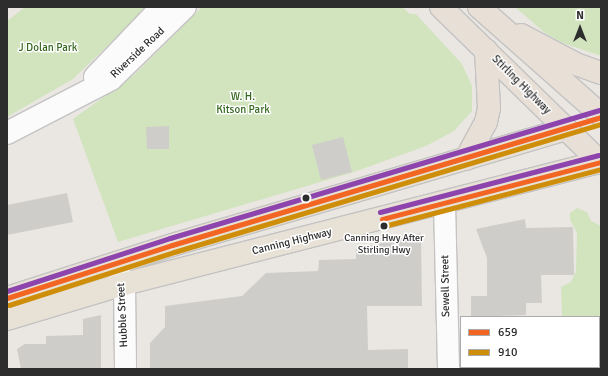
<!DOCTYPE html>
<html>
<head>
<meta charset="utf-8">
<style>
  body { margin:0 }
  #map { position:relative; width:608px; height:376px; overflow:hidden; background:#eae7e3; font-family:Signika,sans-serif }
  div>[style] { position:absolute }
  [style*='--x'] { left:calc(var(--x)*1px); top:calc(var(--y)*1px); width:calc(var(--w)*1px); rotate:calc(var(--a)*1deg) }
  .green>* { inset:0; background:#d1e4be }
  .building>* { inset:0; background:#cfcdca }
  .roads { filter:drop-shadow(1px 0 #c4c3c3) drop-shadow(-1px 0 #c4c3c3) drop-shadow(0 1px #c4c3c3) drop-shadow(0 -1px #c4c3c3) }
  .minor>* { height:21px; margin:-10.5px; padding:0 10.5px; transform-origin:10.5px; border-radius:10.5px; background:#fcfbfb }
  .tertiary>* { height:22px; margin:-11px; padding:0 11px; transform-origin:11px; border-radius:11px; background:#fcfbfb }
  .primary>* { height:22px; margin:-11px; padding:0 11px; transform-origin:11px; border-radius:11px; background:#e7e1d6 }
  .trunk>* { height:22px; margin:-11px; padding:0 11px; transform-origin:11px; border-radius:11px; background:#e8dfd6 }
  .bus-1>* { height:5px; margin:-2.5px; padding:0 2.5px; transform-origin:2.5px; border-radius:2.5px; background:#f26522 }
  .bus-2>* { height:5px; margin:-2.5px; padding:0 2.5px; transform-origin:2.5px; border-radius:2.5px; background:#cf8e09 }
  .bus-3>* { height:5px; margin:-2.5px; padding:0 2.5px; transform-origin:2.5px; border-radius:2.5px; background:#8e44ad }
  .dots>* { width:11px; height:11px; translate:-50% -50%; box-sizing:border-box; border:2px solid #fff; border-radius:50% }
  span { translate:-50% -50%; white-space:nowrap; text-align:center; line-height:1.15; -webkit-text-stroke:3px #fff; paint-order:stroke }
  .bus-label { font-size:10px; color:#2d2d2d }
  .park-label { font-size:11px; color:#35681f }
  .street-label { font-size:11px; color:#2d2d2d }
  .frame { position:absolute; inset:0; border:8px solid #2d2d2d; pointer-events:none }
  .legend { position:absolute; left:460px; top:316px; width:140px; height:52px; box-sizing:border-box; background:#fff; border:1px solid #ababab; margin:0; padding:5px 7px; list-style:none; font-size:12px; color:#2d2d2d }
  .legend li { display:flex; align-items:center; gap:8px; height:20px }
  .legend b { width:20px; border:1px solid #ababab }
  .north { position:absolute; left:560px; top:8px; width:40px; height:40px; -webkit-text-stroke:3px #fff; paint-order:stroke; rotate:0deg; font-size:11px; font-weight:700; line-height:16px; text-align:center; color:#2d2d2d }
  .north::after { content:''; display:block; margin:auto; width:14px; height:18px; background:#2d2d2d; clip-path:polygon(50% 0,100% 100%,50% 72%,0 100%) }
</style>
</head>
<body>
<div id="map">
  <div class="green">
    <i style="clip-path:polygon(25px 7px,148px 7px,73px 79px,7px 117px,7px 21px)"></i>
    <i style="clip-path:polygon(202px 7px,402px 7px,410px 14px,416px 14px,462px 64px,472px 86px,472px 111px,454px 131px,426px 146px,354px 172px,118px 242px,73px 119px,134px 75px)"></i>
    <i style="clip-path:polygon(515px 7px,601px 7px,601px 56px,563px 43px,545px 33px)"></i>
    <i style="clip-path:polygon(577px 208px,587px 212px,591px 221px,601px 226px,601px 369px,572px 367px,599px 367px,599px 317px,562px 317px,561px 287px,571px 282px,576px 271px,577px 233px,570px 220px,570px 213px)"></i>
  </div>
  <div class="building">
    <i style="clip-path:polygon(169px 126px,169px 149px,147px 149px,146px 127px)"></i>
    <i style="clip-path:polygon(343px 137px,352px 172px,321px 180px,312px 145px)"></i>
    <i style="clip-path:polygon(67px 193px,73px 222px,7px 235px,7px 205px)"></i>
    <i style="clip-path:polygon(525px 219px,526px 228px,573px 227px,574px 275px,541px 275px,542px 303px,526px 303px,526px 315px,471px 317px,471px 296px,487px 296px,487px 258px,476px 229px)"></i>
    <i style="clip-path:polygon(421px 233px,422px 306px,367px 306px,368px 350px,408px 349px,408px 369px,150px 369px,150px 343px,165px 327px,165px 306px,242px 296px,266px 273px,318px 271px,319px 260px,356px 259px,356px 249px)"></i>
    <i style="clip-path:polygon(101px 315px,101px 369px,21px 369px,17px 349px,25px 344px,46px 344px,46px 336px,83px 335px,83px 319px)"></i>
  </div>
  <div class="roads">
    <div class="minor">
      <i style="--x:444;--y:203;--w:166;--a:88.6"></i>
      <i style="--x:115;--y:263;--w:23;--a:67"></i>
      <i style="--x:124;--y:284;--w:85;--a:89.3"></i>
    </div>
    <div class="tertiary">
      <i style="--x:95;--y:77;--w:97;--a:-46.3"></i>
      <i style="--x:7;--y:133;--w:117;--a:-27.4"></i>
      <i style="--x:111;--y:79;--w:103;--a:-44.2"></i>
    </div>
    <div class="primary">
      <i style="--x:7;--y:298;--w:173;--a:-17.8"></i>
      <i style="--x:172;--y:245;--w:410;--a:-16.4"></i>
      <i style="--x:7;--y:319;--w:122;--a:-16.7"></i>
      <i style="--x:124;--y:284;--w:491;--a:-14.4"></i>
    </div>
    <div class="trunk">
      <i style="--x:441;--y:7;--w:223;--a:44.3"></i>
      <i style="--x:479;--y:7;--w:163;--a:41.5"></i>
      <i style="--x:521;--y:35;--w:62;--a:27.8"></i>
      <i style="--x:576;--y:64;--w:27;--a:20"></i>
      <i style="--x:466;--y:159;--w:42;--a:-61.6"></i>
      <i style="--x:486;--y:122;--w:14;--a:-78"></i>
      <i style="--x:489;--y:108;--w:58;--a:-93"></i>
    </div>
  </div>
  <div class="bus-1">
    <i style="--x:382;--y:219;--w:226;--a:-14.6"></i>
    <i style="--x:7;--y:298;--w:173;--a:-17.8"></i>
    <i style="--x:172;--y:245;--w:448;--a:-16.6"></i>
  </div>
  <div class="bus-2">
    <i style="--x:384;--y:226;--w:224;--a:-14.7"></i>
    <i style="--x:9;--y:305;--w:173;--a:-17.8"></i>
    <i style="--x:174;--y:252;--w:446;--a:-16.7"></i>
  </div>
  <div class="bus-3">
    <i style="--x:380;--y:212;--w:226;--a:-14.6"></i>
    <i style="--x:7;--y:291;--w:171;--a:-18"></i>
    <i style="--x:170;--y:238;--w:448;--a:-16.6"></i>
  </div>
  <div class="dots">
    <i style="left:306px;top:198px;background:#2d2d2d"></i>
    <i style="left:384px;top:226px;background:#2d2d2d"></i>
  </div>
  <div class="bus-label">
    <span style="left:384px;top:244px">Canning Hwy After<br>Stirling Hwy</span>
  </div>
  <div class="park-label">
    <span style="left:48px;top:48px">J Dolan Park</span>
    <span style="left:243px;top:104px">W. H.<br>Kitson Park</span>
  </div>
  <div class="street-label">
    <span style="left:138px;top:53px;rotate:-43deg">Riverside Road</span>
    <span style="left:521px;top:85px;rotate:45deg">Stirling Highway</span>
    <span style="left:292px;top:242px;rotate:-14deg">Canning Highway</span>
    <span style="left:446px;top:286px;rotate:-91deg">Sewell Street</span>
    <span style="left:123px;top:315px;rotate:-93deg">Hubble Street</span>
  </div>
  <div class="frame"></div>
  <ul class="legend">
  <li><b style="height:5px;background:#f26522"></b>659</li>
  <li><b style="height:5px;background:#cf8e09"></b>910</li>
  </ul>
  <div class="north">N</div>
</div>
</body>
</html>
